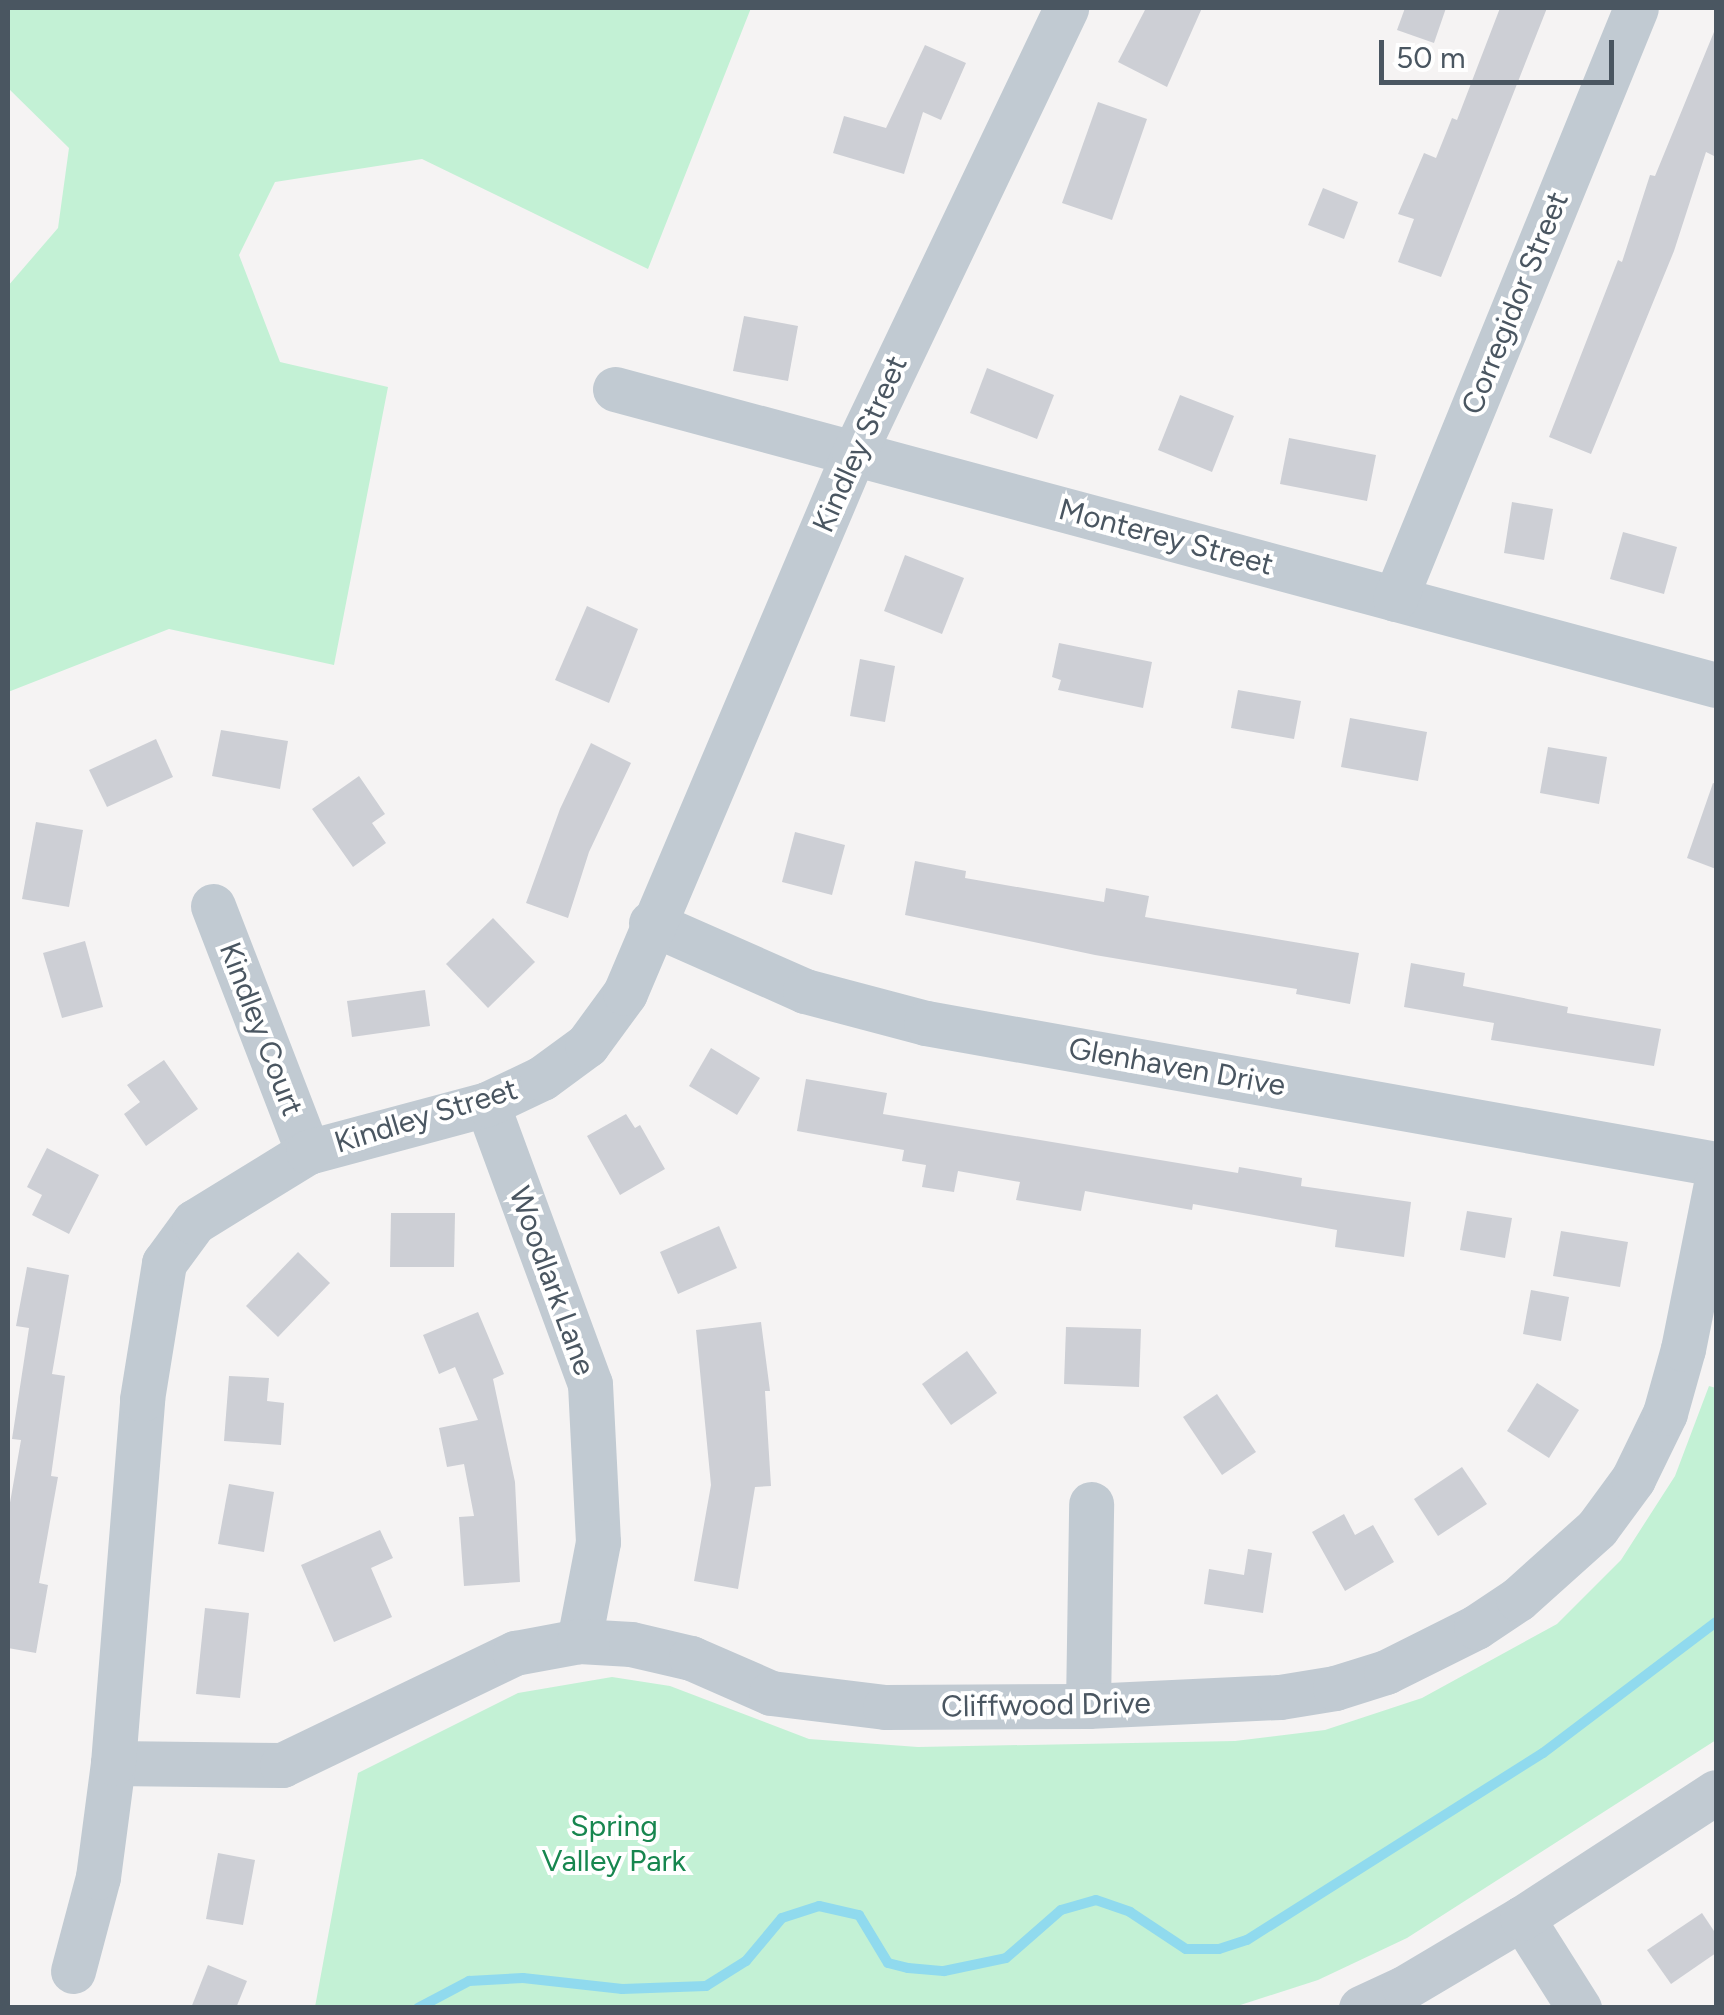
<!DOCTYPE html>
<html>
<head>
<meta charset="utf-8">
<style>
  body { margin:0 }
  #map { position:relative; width:1724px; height:2015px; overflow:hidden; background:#f5f3f3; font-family:Figtree,sans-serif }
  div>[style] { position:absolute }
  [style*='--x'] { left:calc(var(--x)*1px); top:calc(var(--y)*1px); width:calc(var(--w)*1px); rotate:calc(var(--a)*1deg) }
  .green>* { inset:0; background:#c3f1d5 }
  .stream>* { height:10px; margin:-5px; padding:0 5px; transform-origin:5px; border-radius:5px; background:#90daee }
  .building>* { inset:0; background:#cdcfd5 }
  .minor>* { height:45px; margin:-22.5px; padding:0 22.5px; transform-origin:22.5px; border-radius:22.5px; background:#c1cad2 }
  span { translate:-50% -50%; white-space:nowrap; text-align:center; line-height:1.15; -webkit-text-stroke:8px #fff; paint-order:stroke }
  .street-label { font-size:30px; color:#4a5661 }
  .park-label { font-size:30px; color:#17864f }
  .frame { position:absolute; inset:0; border:10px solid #4a5661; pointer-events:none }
  .scale { position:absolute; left:1379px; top:40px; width:235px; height:45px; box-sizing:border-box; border:5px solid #4a5661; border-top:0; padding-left:12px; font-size:30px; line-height:35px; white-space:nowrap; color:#4a5661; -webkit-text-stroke:8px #fff; paint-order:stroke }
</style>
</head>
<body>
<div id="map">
  <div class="green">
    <i style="clip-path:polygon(8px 8px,751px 8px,648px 269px,422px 159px,275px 182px,239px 255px,280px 362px,388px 387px,334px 665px,169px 629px,8px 692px,8px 286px,58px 228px,69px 148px,8px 88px)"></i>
    <i style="clip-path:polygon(1709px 1386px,1716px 1388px,1716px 1740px,1407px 1938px,1318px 1980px,1231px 2008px,315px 2007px,358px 1773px,518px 1693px,612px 1677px,670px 1686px,809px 1739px,918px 1747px,1235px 1741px,1325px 1730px,1422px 1698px,1557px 1624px,1621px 1560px,1675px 1476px)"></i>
  </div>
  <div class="stream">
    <i style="--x:418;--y:2008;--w:58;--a:-27.9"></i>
    <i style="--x:469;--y:1981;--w:54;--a:-3.2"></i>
    <i style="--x:523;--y:1978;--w:100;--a:6.3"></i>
    <i style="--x:622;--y:1989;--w:84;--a:-2"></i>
    <i style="--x:706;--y:1986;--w:47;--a:-32"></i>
    <i style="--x:746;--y:1961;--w:56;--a:-50.1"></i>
    <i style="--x:782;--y:1918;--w:39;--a:-18"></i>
    <i style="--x:819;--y:1906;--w:41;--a:12.7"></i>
    <i style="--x:859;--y:1915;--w:56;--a:58.9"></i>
    <i style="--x:888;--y:1963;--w:21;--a:14"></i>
    <i style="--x:908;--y:1968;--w:36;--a:5"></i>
    <i style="--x:944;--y:1971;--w:63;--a:-11.8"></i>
    <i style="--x:1006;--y:1958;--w:73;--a:-41.1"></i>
    <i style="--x:1061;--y:1910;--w:36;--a:-16"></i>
    <i style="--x:1096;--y:1900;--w:36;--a:19"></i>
    <i style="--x:1130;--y:1912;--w:67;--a:33.5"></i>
    <i style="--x:1186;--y:1949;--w:33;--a:0"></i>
    <i style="--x:1219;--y:1949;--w:29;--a:-18"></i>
    <i style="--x:1247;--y:1940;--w:350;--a:-32.3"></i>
    <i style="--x:1543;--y:1753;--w:217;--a:-37.1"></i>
  </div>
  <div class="building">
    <i style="clip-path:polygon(1146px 8px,1202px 8px,1167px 87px,1118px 62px)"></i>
    <i style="clip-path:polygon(1405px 8px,1446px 8px,1434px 43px,1397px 30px)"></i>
    <i style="clip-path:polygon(1500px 8px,1547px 8px,1441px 277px,1398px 262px,1414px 219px,1398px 214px,1424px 153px,1436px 158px,1452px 118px,1457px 120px)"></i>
    <i style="clip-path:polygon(1716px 27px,1716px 157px,1706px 152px,1674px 251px,1591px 454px,1549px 437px,1618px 260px,1622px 262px,1650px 175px,1655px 176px)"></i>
    <i style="clip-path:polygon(925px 45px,966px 63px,941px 120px,923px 112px,904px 174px,833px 153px,844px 116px,886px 128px)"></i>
    <i style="clip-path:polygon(1098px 102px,1147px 119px,1112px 220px,1062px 203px)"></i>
    <i style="clip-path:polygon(1323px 188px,1358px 202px,1344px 239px,1308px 225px)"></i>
    <i style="clip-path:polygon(744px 316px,798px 326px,788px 381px,733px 371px)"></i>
    <i style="clip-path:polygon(987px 368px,1054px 395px,1037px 439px,970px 413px)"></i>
    <i style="clip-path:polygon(1180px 395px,1234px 416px,1212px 472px,1158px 450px)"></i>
    <i style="clip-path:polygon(1289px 438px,1376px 455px,1367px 501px,1280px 484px)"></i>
    <i style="clip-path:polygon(1512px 502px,1553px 509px,1544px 560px,1504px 553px)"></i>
    <i style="clip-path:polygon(1623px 532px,1677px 547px,1664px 594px,1610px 579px)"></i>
    <i style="clip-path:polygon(905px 555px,964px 578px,942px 634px,884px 611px)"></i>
    <i style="clip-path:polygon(587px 606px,638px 629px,609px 703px,555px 680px)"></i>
    <i style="clip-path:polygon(1059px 643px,1152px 662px,1143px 708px,1058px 690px,1061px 680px,1052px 677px)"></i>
    <i style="clip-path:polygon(860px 659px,895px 666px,885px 722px,850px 716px)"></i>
    <i style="clip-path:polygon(1238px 690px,1301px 701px,1294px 739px,1231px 728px)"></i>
    <i style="clip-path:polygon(1350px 718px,1427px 732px,1418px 781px,1341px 767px)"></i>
    <i style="clip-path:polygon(221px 730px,288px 741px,280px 789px,212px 776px)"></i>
    <i style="clip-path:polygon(156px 739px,173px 777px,107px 807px,89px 770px)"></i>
    <i style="clip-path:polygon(591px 743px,631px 763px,589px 852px,568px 918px,526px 903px,560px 809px)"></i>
    <i style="clip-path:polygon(1548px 747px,1607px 757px,1599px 804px,1540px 793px)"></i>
    <i style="clip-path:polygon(359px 776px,385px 814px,372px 823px,386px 843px,353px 867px,312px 809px)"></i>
    <i style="clip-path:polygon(1713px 783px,1716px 784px,1716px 869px,1687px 858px)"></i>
    <i style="clip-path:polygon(36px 822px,83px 830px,69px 907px,22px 899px)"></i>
    <i style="clip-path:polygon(795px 832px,845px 845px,832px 895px,782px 882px)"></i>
    <i style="clip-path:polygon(915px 861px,966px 871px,965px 878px,1104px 902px,1106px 888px,1149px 896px,1145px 917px,1359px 953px,1350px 1004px,1296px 994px,1297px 989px,1095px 955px,905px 915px)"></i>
    <i style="clip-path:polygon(493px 918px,535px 962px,488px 1008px,446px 964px)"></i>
    <i style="clip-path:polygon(85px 941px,103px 1007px,62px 1018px,43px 953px)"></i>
    <i style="clip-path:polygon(1411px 963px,1465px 973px,1463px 986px,1568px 1007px,1567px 1013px,1661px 1029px,1654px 1066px,1491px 1040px,1494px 1023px,1404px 1007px)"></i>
    <i style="clip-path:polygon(425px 990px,430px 1026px,352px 1037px,347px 1001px)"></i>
    <i style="clip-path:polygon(711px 1048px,760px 1078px,737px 1115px,689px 1086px)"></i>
    <i style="clip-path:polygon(164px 1060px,198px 1109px,146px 1146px,124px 1114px,140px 1102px,127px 1085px)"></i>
    <i style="clip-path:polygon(806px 1079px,887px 1093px,883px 1114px,1238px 1173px,1239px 1167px,1302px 1178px,1301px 1186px,1411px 1202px,1404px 1257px,1335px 1247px,1337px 1230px,1193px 1204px,1192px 1210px,1085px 1191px,1081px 1211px,1016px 1200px,1020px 1182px,958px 1171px,954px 1192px,922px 1187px,926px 1165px,902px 1161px,904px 1150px,797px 1131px)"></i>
    <i style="clip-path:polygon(626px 1114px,635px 1128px,640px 1125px,665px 1169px,620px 1195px,587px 1136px)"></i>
    <i style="clip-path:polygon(47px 1148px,99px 1175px,69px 1234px,32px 1215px,42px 1195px,27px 1187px)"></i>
    <i style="clip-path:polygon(1467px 1211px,1512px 1218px,1505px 1258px,1460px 1250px)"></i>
    <i style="clip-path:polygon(391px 1213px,455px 1213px,454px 1267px,390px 1267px)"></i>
    <i style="clip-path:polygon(719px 1226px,737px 1268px,678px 1294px,660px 1252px)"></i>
    <i style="clip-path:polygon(1561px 1231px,1628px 1242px,1620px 1287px,1553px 1276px)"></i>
    <i style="clip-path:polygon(298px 1252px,330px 1283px,278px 1337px,246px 1306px)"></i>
    <i style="clip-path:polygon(27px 1267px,69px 1275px,52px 1374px,65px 1376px,51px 1476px,58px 1477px,39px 1583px,48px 1585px,36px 1653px,8px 1648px,8px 1514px,21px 1440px,12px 1439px,29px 1328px,16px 1326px)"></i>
    <i style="clip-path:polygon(1531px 1290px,1569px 1297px,1561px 1341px,1523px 1334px)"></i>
    <i style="clip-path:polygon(478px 1312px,504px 1374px,493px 1379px,515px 1482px,520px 1582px,464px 1586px,459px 1517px,474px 1516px,464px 1464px,447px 1467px,439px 1428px,478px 1420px,455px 1367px,439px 1374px,423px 1335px)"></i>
    <i style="clip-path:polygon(761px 1322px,770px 1391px,765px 1391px,771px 1486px,755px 1487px,738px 1589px,694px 1581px,711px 1485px,696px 1330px)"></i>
    <i style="clip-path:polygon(1066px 1327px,1141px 1329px,1139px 1387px,1064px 1384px)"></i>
    <i style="clip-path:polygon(967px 1351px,997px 1393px,951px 1425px,922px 1384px)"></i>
    <i style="clip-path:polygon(229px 1376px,269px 1378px,267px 1401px,284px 1403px,281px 1445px,224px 1441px)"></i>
    <i style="clip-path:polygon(1537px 1383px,1579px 1410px,1549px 1458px,1507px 1431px)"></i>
    <i style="clip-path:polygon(1217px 1394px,1256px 1452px,1222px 1475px,1183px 1417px)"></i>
    <i style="clip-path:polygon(1462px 1467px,1487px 1504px,1438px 1536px,1414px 1499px)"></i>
    <i style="clip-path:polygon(229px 1484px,274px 1492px,264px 1552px,218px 1544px)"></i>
    <i style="clip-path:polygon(1344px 1514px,1355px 1535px,1373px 1525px,1394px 1562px,1345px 1591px,1312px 1532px)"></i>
    <i style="clip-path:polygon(380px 1530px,393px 1558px,371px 1568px,392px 1617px,334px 1642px,301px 1565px)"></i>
    <i style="clip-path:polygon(1248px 1549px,1272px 1553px,1263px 1613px,1204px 1604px,1209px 1569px,1244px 1575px)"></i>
    <i style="clip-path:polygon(205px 1608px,249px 1613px,240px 1698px,196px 1694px)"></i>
    <i style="clip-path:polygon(218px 1853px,255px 1860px,243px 1925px,206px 1919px)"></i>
    <i style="clip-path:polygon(1702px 1913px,1716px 1934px,1716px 1953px,1671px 1984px,1647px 1950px)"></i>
    <i style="clip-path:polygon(208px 1965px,247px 1981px,236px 2008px,191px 2008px)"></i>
  </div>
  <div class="minor">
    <i style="--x:615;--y:389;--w:1140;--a:15.05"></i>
    <i style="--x:1395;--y:599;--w:638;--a:-67.82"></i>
    <i style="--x:213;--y:906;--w:264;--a:68.9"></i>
    <i style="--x:651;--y:923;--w:168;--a:23.8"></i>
    <i style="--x:805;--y:991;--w:125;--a:14.8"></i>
    <i style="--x:926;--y:1023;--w:802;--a:10.12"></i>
    <i style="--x:487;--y:1104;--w:298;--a:69.8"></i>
    <i style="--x:590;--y:1384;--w:158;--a:87.1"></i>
    <i style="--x:598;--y:1542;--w:101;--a:100.9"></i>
    <i style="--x:1088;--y:1706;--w:202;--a:-89.1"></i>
    <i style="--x:113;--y:1763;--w:169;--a:0.7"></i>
    <i style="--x:282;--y:1765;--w:259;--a:-25.7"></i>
    <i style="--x:515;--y:1653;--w:65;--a:-10.6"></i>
    <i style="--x:579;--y:1641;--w:52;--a:3.3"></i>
    <i style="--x:631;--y:1644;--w:62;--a:13.1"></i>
    <i style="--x:691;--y:1658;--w:87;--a:23.6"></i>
    <i style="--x:771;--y:1693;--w:115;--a:7"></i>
    <i style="--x:885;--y:1707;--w:203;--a:-0.3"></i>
    <i style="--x:1088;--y:1706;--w:192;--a:-2.7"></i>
    <i style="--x:1280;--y:1697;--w:56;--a:-9.3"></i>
    <i style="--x:1335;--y:1688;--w:53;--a:-17.4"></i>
    <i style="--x:1386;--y:1672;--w:101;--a:-26.6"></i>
    <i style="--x:1476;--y:1627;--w:50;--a:-33.7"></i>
    <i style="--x:1518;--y:1599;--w:106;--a:-41.9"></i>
    <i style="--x:1597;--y:1528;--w:61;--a:-53.7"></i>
    <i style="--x:1633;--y:1479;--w:73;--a:-64.1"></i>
    <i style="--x:1665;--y:1413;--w:66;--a:-74.3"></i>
    <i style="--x:1683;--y:1349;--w:168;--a:-78.7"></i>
    <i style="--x:1522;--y:1918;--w:107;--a:57.7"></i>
    <i style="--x:73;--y:1971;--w:97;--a:-75.1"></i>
    <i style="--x:98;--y:1877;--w:115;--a:-82.5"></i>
    <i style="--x:113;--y:1763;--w:365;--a:-85.4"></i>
    <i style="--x:142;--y:1399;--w:138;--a:-80.8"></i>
    <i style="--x:164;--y:1263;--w:51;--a:-53.8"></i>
    <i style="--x:194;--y:1222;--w:134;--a:-31.6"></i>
    <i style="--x:308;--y:1152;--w:185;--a:-15"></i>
    <i style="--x:487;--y:1104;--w:61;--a:-25.3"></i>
    <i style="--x:542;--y:1078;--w:56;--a:-36.3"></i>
    <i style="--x:587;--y:1045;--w:64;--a:-53.8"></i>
    <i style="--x:625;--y:993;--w:587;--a:-67.02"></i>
    <i style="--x:854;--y:453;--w:493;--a:-64.5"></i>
    <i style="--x:1361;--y:2008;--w:47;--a:-24.9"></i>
    <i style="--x:1404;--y:1988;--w:137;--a:-30.7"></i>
    <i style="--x:1522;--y:1918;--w:231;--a:-33"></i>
  </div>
  <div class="street-label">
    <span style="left:1515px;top:303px;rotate:-68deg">Corregidor Street</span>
    <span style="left:860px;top:444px;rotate:-66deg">Kindley Street</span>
    <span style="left:1166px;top:537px;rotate:15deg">Monterey Street</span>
    <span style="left:261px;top:1029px;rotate:69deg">Kindley Court</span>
    <span style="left:1177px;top:1067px;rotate:10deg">Glenhaven Drive</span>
    <span style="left:426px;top:1116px;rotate:-17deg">Kindley Street</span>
    <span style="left:552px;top:1281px;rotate:70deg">Woodlark Lane</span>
    <span style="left:1046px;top:1705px;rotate:-1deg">Cliffwood Drive</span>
  </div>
  <div class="park-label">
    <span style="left:614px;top:1843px">Spring<br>Valley Park</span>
  </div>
  <div class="frame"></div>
  <div class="scale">50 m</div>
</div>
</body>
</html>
